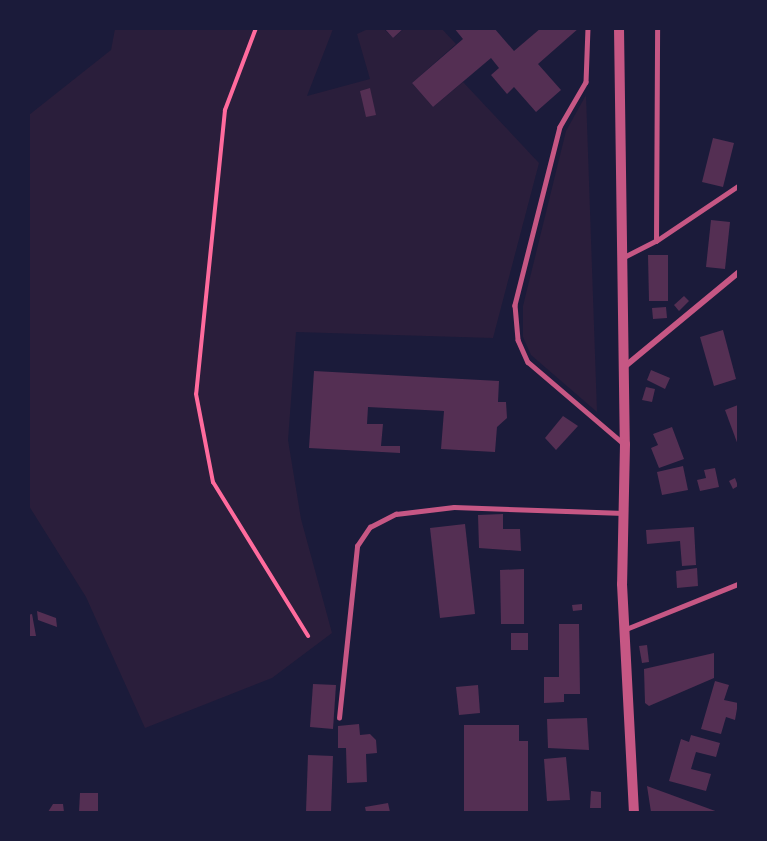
<!DOCTYPE html>
<html>
<head>
<meta charset="utf-8">
<style>
  body { margin:0 }
  #map { position:relative; width:767px; height:841px; overflow:hidden; background:#1b1b3a; font-family:Helvetica,sans-serif }
  div>[style] { position:absolute }
  [style*='--x'] { left:calc(var(--x)*1px); top:calc(var(--y)*1px); width:calc(var(--w)*1px); rotate:calc(var(--a)*1deg) }
  .green>* { inset:0; background:#2a1e3b }
  .building>* { inset:0; background:#542f53 }
  .path>* { height:4px; margin:-2px; padding:0 2px; transform-origin:2px; border-radius:2px; background:#ff6b9d }
  .service>* { height:4.5px; margin:-2.25px; padding:0 2.25px; transform-origin:2.25px; border-radius:2.25px; background:#c65784 }
  .minor>* { height:6px; margin:-3px; padding:0 3px; transform-origin:3px; border-radius:3px; background:#c65784 }
  .tertiary>* { height:10px; margin:-5px; padding:0 5px; transform-origin:5px; border-radius:5px; background:#c65784 }
  span { translate:-50% -50%; white-space:nowrap; text-align:center; line-height:1.15; -webkit-text-stroke:4.5px #1b1b3a; paint-order:stroke }
  .frame { position:absolute; inset:0; border:30px solid #1b1b3a; pointer-events:none }
</style>
</head>
<body>
<div id="map">
  <div class="green">
    <i style="clip-path:polygon(115px 29px,333px 29px,307px 96px,370px 79px,357px 34px,368px 29px,384px 29px,393px 38px,404px 29px,442px 29px,456px 44px,412px 83px,433px 107px,463px 82px,539px 163px,493px 338px,296px 332px,288px 440px,301px 519px,332px 633px,272px 678px,145px 728px,86px 597px,29px 506px,29px 115px,111px 50px)"></i>
    <i style="clip-path:polygon(586px 95px,597px 412px,531px 355px,523px 337px,523px 306px,566px 131px)"></i>
  </div>
  <div class="building">
    <i style="clip-path:polygon(384px 28px,404px 28px,393px 38px)"></i>
    <i style="clip-path:polygon(454px 28px,494px 28px,514px 51px,541px 28px,579px 28px,538px 64px,561px 90px,536px 112px,514px 87px,507px 94px,491px 75px,499px 68px,491px 58px,433px 107px,412px 83px,463px 39px)"></i>
    <i style="clip-path:polygon(370px 88px,376px 115px,366px 117px,360px 91px)"></i>
    <i style="clip-path:polygon(713px 138px,734px 143px,723px 187px,702px 182px)"></i>
    <i style="clip-path:polygon(711px 220px,730px 222px,725px 269px,706px 267px)"></i>
    <i style="clip-path:polygon(648px 255px,668px 255px,668px 301px,649px 301px)"></i>
    <i style="clip-path:polygon(684px 296px,689px 301px,679px 311px,674px 305px)"></i>
    <i style="clip-path:polygon(666px 307px,667px 318px,653px 319px,652px 308px)"></i>
    <i style="clip-path:polygon(723px 330px,736px 379px,714px 386px,700px 337px)"></i>
    <i style="clip-path:polygon(651px 370px,670px 378px,665px 389px,647px 380px)"></i>
    <i style="clip-path:polygon(314px 371px,499px 381px,498px 402px,506px 402px,507px 418px,497px 427px,495px 452px,441px 449px,444px 411px,368px 407px,367px 424px,383px 424px,381px 446px,400px 446px,400px 453px,309px 448px)"></i>
    <i style="clip-path:polygon(646px 387px,655px 389px,652px 402px,642px 400px)"></i>
    <i style="clip-path:polygon(738px 405px,738px 445px,725px 410px)"></i>
    <i style="clip-path:polygon(563px 416px,578px 426px,556px 450px,545px 438px)"></i>
    <i style="clip-path:polygon(672px 427px,684px 459px,659px 468px,651px 448px,658px 445px,653px 434px)"></i>
    <i style="clip-path:polygon(683px 466px,688px 490px,662px 495px,657px 472px)"></i>
    <i style="clip-path:polygon(715px 468px,719px 487px,700px 491px,697px 480px,706px 478px,704px 470px)"></i>
    <i style="clip-path:polygon(735px 478px,738px 486px,733px 489px,729px 481px)"></i>
    <i style="clip-path:polygon(503px 514px,503px 529px,520px 529px,521px 551px,479px 548px,478px 515px)"></i>
    <i style="clip-path:polygon(465px 524px,475px 614px,440px 618px,430px 528px)"></i>
    <i style="clip-path:polygon(694px 527px,696px 565px,682px 566px,680px 541px,647px 544px,646px 530px)"></i>
    <i style="clip-path:polygon(697px 568px,698px 586px,677px 588px,676px 571px)"></i>
    <i style="clip-path:polygon(524px 569px,524px 624px,501px 624px,500px 570px)"></i>
    <i style="clip-path:polygon(582px 604px,582px 610px,573px 611px,572px 605px)"></i>
    <i style="clip-path:polygon(37px 611px,56px 618px,57px 627px,38px 620px)"></i>
    <i style="clip-path:polygon(32px 614px,36px 636px,28px 636px,28px 615px)"></i>
    <i style="clip-path:polygon(559px 624px,579px 624px,580px 694px,564px 694px,564px 702px,544px 703px,544px 677px,559px 677px)"></i>
    <i style="clip-path:polygon(511px 633px,528px 633px,528px 650px,511px 650px)"></i>
    <i style="clip-path:polygon(647px 645px,649px 662px,642px 663px,639px 646px)"></i>
    <i style="clip-path:polygon(714px 653px,714px 678px,649px 706px,645px 703px,644px 669px)"></i>
    <i style="clip-path:polygon(715px 681px,729px 685px,724px 700px,738px 703px,735px 720px,726px 717px,721px 734px,701px 729px)"></i>
    <i style="clip-path:polygon(313px 684px,336px 685px,333px 729px,310px 727px)"></i>
    <i style="clip-path:polygon(478px 685px,480px 713px,459px 715px,456px 687px)"></i>
    <i style="clip-path:polygon(587px 718px,589px 750px,548px 748px,547px 719px)"></i>
    <i style="clip-path:polygon(359px 724px,360px 735px,370px 734px,376px 740px,377px 753px,366px 754px,367px 782px,347px 783px,346px 748px,338px 748px,338px 726px)"></i>
    <i style="clip-path:polygon(464px 725px,519px 725px,519px 741px,528px 741px,528px 812px,464px 812px)"></i>
    <i style="clip-path:polygon(691px 735px,720px 743px,716px 757px,696px 752px,691px 769px,711px 774px,706px 791px,669px 781px,681px 739px,689px 742px)"></i>
    <i style="clip-path:polygon(308px 755px,333px 756px,331px 812px,306px 812px)"></i>
    <i style="clip-path:polygon(566px 757px,570px 800px,547px 801px,544px 759px)"></i>
    <i style="clip-path:polygon(647px 786px,718px 812px,651px 812px)"></i>
    <i style="clip-path:polygon(591px 791px,601px 792px,601px 808px,590px 808px)"></i>
    <i style="clip-path:polygon(80px 793px,98px 793px,98px 812px,79px 812px)"></i>
    <i style="clip-path:polygon(388px 803px,390px 812px,366px 812px,365px 807px)"></i>
    <i style="clip-path:polygon(53px 804px,63px 804px,64px 812px,48px 812px)"></i>
  </div>
  <div class="path">
    <i style="--x:256;--y:28;--w:88;--a:110.7"></i>
    <i style="--x:225;--y:110;--w:285;--a:95.8"></i>
    <i style="--x:196;--y:394;--w:90;--a:79.1"></i>
    <i style="--x:213;--y:482;--w:181;--a:58.3"></i>
  </div>
  <div class="service">
    <i style="--x:588;--y:28;--w:54;--a:92.1"></i>
    <i style="--x:586;--y:82;--w:52;--a:120"></i>
    <i style="--x:560;--y:127;--w:184;--a:104.2"></i>
    <i style="--x:515;--y:305;--w:35;--a:85"></i>
    <i style="--x:518;--y:340;--w:24;--a:66"></i>
    <i style="--x:528;--y:362;--w:125;--a:40.5"></i>
    <i style="--x:656;--y:241;--w:213;--a:-89.7"></i>
    <i style="--x:622;--y:258;--w:38;--a:-27"></i>
    <i style="--x:656;--y:241;--w:99;--a:-33.9"></i>
    <i style="--x:626;--y:629;--w:121;--a:-21.9"></i>
    <i style="--x:339;--y:718;--w:173;--a:-84"></i>
    <i style="--x:357;--y:546;--w:23;--a:-56"></i>
    <i style="--x:370;--y:527;--w:29;--a:-27"></i>
    <i style="--x:396;--y:514;--w:58;--a:-6.9"></i>
    <i style="--x:454;--y:507;--w:170;--a:2"></i>
  </div>
  <div class="minor">
    <i style="--x:623;--y:368;--w:149;--a:-39.6"></i>
  </div>
  <div class="tertiary">
    <i style="--x:619;--y:28;--w:416;--a:89.2"></i>
    <i style="--x:625;--y:444;--w:140;--a:91.2"></i>
    <i style="--x:622;--y:584;--w:228;--a:87"></i>
  </div>
  <div class="frame"></div>
</div>
</body>
</html>
